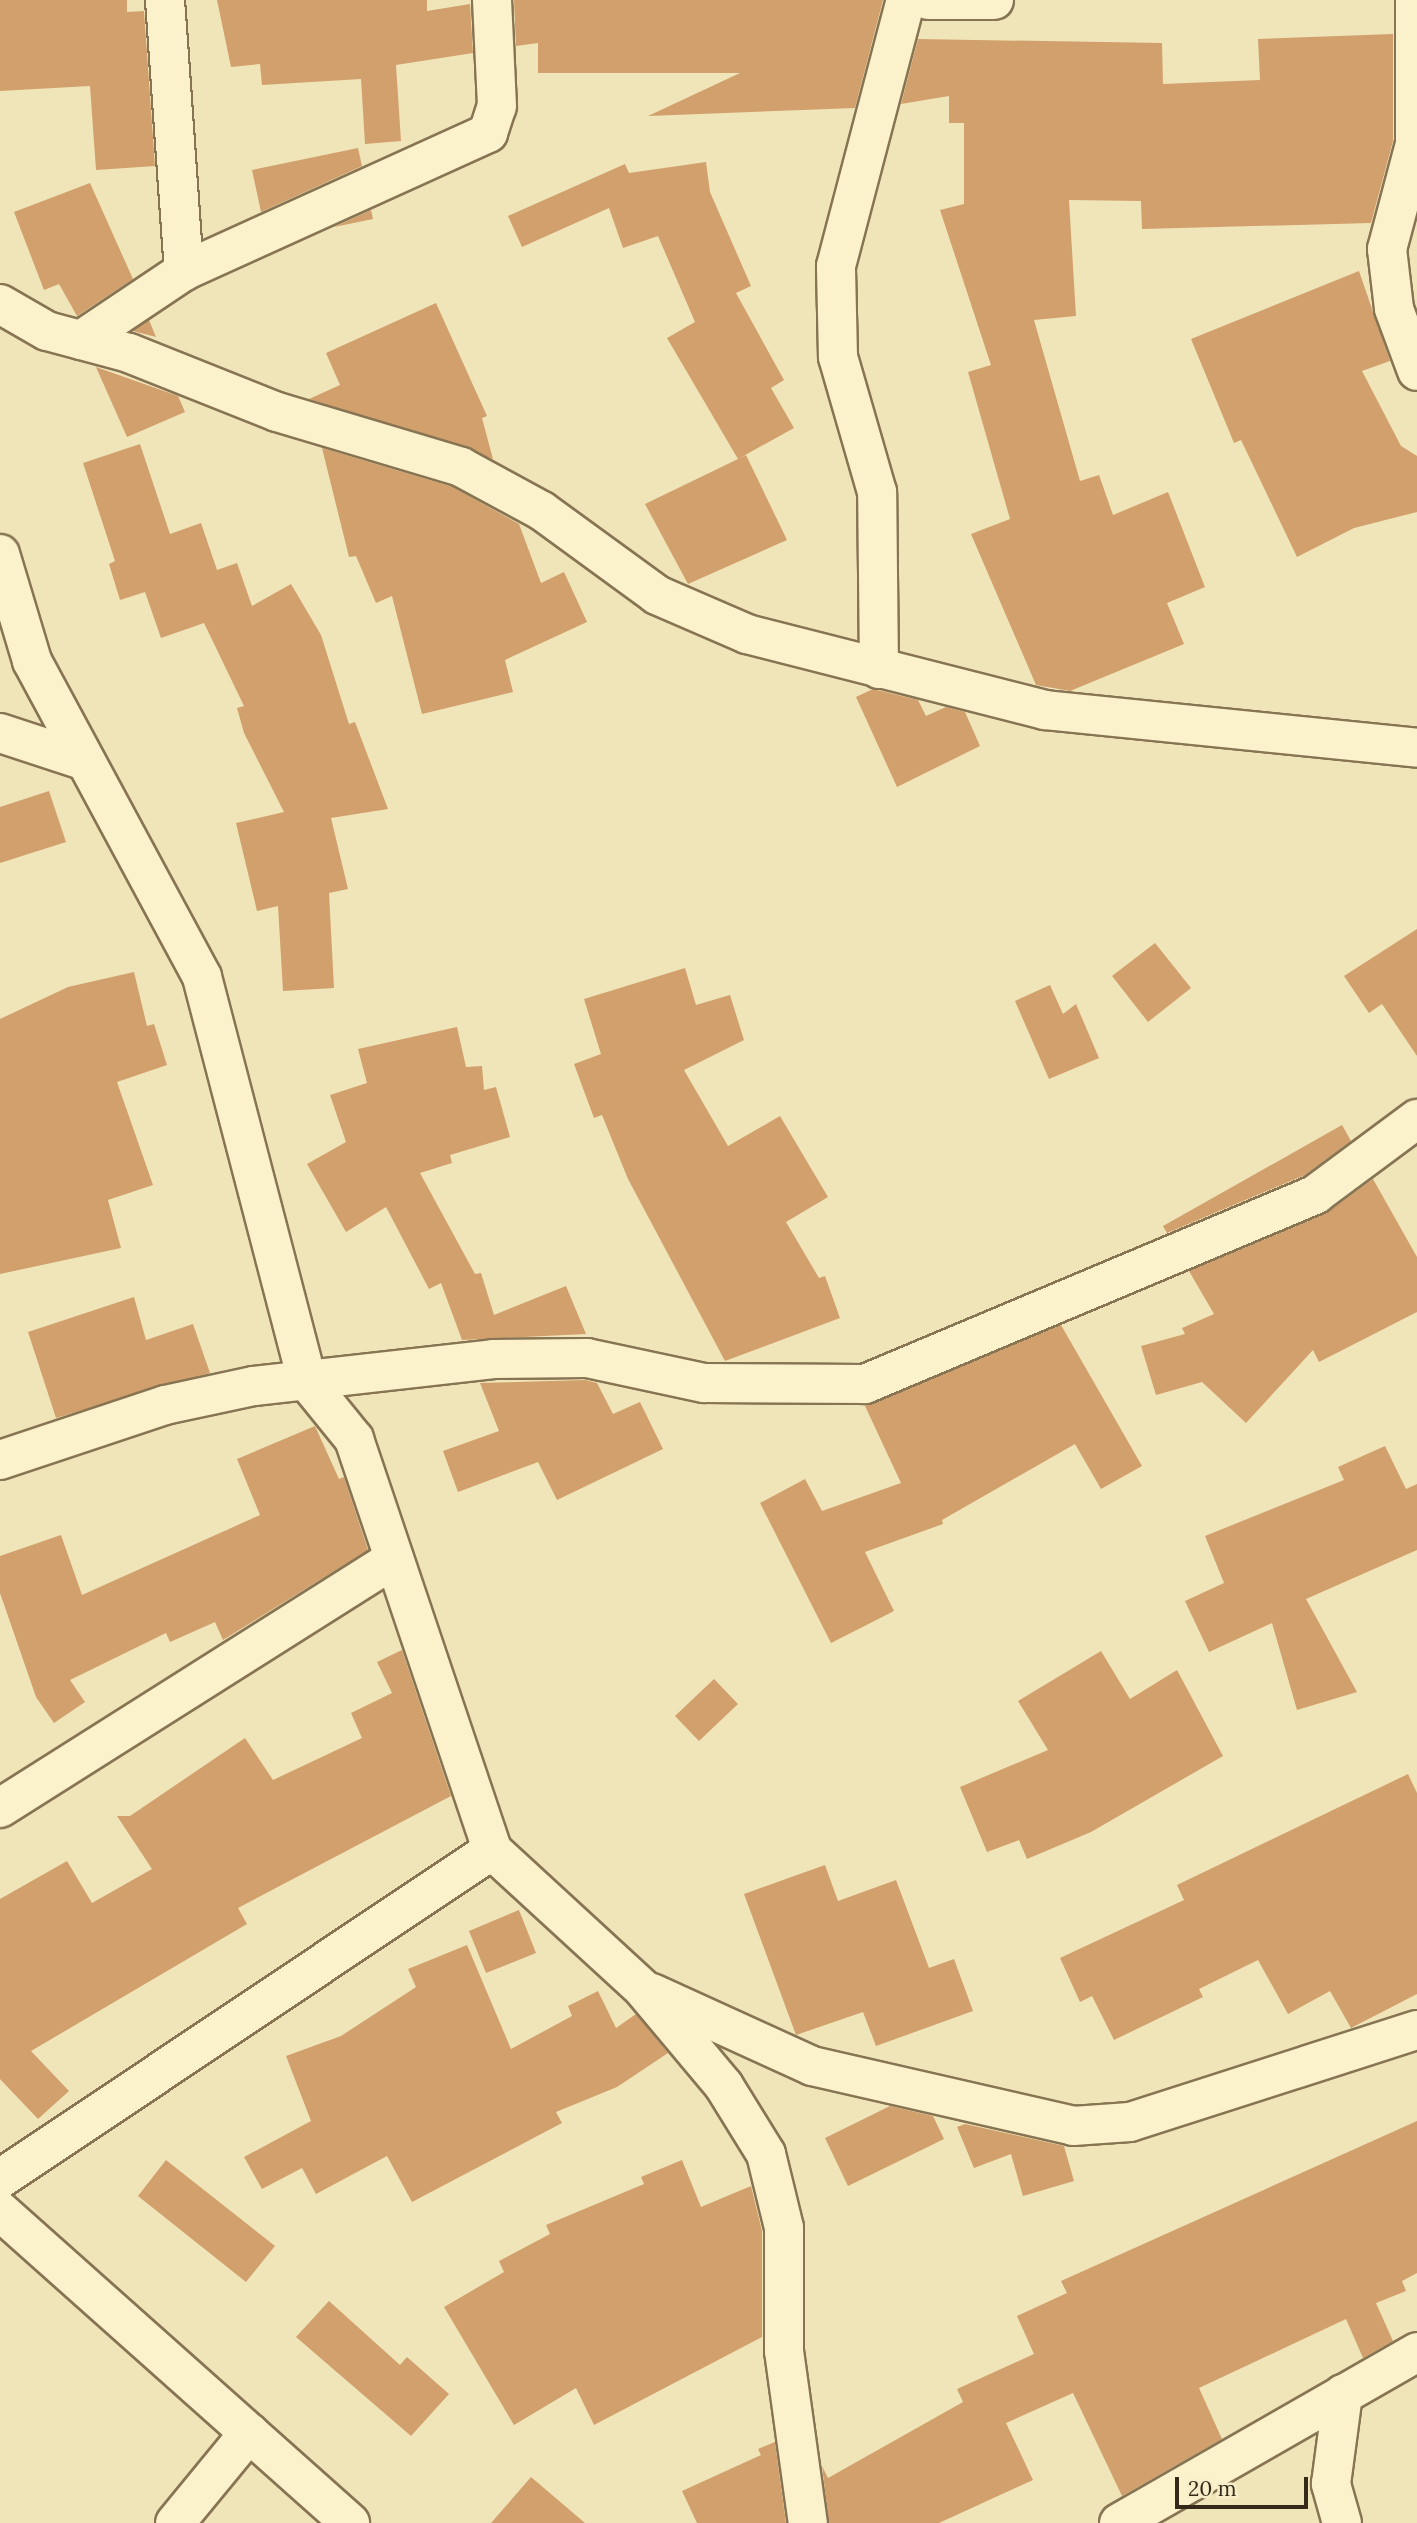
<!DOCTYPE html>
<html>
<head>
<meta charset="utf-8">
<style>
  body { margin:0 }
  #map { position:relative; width:1417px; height:2523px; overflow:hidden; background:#f0e5b9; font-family:Lora,serif }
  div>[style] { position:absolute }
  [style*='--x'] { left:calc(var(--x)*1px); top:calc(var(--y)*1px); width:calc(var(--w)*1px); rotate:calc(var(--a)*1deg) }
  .building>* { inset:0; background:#d1a06c }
  .roads { filter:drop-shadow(2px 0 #877453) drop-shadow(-2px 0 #877453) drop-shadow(0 2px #877453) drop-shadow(0 -2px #877453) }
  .minor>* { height:38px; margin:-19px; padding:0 19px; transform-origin:19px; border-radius:19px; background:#fbf2cc }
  span { translate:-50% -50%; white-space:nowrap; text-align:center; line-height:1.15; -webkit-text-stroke:5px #f7eec9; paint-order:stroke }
  .scale { position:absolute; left:1175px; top:2477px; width:133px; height:32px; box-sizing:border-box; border:4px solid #352919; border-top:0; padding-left:9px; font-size:21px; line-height:24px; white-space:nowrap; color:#352919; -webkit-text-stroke:5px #f7eec9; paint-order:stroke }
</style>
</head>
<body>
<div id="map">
  <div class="building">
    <i style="clip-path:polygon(0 0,127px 0,127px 12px,144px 11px,155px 166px,96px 170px,90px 86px,0 91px)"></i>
    <i style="clip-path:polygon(217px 0,427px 0,427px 11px,470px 4px,473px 53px,396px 65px,401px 141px,365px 144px,361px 79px,262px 85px,260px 64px,231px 67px)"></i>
    <i style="clip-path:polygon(514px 0,883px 0,855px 108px,648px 116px,740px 73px,538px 73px,538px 43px,516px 46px)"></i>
    <i style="clip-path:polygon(1393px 34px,1393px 141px,1371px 223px,1142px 229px,1141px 201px,1069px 200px,1076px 316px,1034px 320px,1080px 481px,1099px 475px,1113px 515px,1168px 492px,1205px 587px,1167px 603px,1184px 644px,1070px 691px,1036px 685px,971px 534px,1010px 519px,968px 372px,991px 365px,940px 210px,964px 204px,964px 123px,949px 123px,949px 96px,901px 104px,918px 39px,1162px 43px,1163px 84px,1260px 80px,1258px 39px)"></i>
    <i style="clip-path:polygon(358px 148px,362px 166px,261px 212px,252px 170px)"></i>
    <i style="clip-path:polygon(706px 162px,710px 192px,751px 286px,736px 293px,784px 380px,771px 388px,794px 428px,738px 459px,746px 455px,787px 540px,688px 584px,645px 504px,738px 459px,667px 338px,695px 322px,658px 236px,623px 248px,609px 208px,522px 247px,508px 216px,625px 164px,629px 173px)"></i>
    <i style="clip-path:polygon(90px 183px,133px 279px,77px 316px,59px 284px,44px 290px,14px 212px)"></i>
    <i style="clip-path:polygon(371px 210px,373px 219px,334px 227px)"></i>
    <i style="clip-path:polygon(1359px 271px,1390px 361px,1362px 371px,1401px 446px,1417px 456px,1417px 512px,1354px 528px,1297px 557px,1241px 440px,1234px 443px,1191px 339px)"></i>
    <i style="clip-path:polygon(436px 303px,487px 416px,482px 418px,493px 459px,309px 399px,340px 385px,326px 353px)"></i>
    <i style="clip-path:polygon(149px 320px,156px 337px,133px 331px)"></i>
    <i style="clip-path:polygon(96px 367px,178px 396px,185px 412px,127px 437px)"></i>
    <i style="clip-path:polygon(140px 444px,170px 534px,201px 523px,217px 570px,237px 563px,252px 606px,291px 584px,321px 635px,349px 724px,355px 722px,388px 809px,331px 818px,348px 889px,329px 893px,334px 988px,283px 991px,278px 906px,257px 911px,236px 823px,284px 812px,244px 733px,237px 708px,244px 706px,204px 623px,161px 638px,145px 592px,120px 600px,109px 564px,115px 561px,83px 463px)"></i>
    <i style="clip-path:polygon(322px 448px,453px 487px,519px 524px,541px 583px,564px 572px,587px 622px,505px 660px,513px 692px,422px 714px,392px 596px,376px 603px,356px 556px,349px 557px)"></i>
    <i style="clip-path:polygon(873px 689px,918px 700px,926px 716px,946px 707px,965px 712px,980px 746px,897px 787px,856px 697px)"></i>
    <i style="clip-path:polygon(49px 791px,66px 842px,0 863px,0 807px)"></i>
    <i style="clip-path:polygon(1417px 929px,1417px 1056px,1382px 1004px,1369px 1013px,1344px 976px)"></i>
    <i style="clip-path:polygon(1155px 943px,1191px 988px,1148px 1022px,1112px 976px)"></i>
    <i style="clip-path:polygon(685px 968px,696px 1005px,730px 995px,744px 1040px,684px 1070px,728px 1146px,780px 1116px,828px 1197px,786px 1222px,819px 1278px,825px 1276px,840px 1318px,725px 1361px,628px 1179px,602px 1115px,594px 1118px,574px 1064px,601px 1054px,584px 999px)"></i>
    <i style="clip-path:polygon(134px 972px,147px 1026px,154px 1024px,167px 1065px,117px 1082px,153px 1185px,108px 1200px,121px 1248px,0 1274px,0 1019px,68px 987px)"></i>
    <i style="clip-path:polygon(1050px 985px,1063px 1014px,1076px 1004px,1099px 1058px,1049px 1079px,1015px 1001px)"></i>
    <i style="clip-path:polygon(457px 1027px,466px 1067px,482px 1066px,484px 1090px,496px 1087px,510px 1137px,450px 1155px,452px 1163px,420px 1173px,475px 1274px,481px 1273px,494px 1315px,566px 1286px,586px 1334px,462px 1340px,441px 1283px,429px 1289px,386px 1207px,346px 1232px,307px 1164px,346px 1142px,330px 1095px,367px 1083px,358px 1049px)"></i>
    <i style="clip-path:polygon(1342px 1125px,1351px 1141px,1305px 1175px,1167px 1233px,1163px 1226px)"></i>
    <i style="clip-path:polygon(1373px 1179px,1417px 1257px,1417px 1312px,1319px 1362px,1313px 1350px,1246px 1423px,1202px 1382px,1156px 1395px,1141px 1346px,1185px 1334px,1182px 1328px,1214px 1314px,1189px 1271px,1325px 1214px)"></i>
    <i style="clip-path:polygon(134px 1297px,146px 1340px,193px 1324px,210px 1373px,56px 1418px,28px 1332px)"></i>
    <i style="clip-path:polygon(1061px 1325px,1142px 1466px,1101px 1489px,1075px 1444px,942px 1520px,943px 1524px,865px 1552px,894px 1611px,831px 1643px,760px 1503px,805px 1479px,822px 1511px,901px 1483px,865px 1406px)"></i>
    <i style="clip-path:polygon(585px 1380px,597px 1383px,613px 1414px,640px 1402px,663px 1449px,557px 1500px,538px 1462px,458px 1492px,443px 1451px,499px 1431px,480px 1383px)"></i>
    <i style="clip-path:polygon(315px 1426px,339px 1479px,344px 1477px,368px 1550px,223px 1640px,215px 1622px,170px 1642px,166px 1633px,70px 1680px,85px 1702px,54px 1723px,36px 1697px,0 1593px,0 1556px,61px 1535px,82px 1595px,260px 1515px,237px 1459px)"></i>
    <i style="clip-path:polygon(1385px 1446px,1406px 1489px,1417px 1484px,1417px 1550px,1306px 1599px,1357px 1692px,1297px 1710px,1272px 1623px,1209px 1652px,1185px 1601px,1224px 1583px,1205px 1536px,1344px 1480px,1338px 1467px)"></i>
    <i style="clip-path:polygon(402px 1650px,451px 1796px,238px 1908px,247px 1924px,31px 2051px,69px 2091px,38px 2119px,0 2079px,0 1899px,67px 1861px,92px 1903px,152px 1869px,117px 1816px,130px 1816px,245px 1738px,273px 1780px,362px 1738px,351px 1713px,392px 1693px,377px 1662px)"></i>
    <i style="clip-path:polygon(1101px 1651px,1130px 1699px,1177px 1670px,1223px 1756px,1091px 1832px,1027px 1859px,1019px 1840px,987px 1852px,960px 1787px,1048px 1750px,1018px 1701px)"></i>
    <i style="clip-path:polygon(714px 1679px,738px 1704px,699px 1741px,675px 1716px)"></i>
    <i style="clip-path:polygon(1408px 1774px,1417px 1793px,1417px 1994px,1351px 2028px,1330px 1991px,1288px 2014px,1258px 1960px,1199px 1989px,1203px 1997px,1114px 2040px,1092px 1996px,1080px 2002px,1060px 1958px,1184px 1900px,1177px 1885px)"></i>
    <i style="clip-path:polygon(825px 1865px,838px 1901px,896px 1880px,929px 1968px,954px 1959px,973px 2011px,876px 2046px,863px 2012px,796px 2035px,744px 1894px)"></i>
    <i style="clip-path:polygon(519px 1910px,536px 1953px,486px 1973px,469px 1931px)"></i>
    <i style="clip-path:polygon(467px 1945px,511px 2049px,572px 2016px,568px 2006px,598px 1991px,616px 2028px,636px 2014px,668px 2053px,617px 2087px,556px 2112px,562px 2123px,412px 2202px,387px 2156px,316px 2194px,302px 2168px,262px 2189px,244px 2157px,311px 2121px,286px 2056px,341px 2036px,416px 1987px,408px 1969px)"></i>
    <i style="clip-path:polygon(890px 2106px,933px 2116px,944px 2139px,848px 2186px,825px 2138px)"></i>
    <i style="clip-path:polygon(1417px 2121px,1417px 2273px,1402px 2281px,1406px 2291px,1376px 2303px,1393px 2341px,1363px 2358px,1346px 2319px,1199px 2388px,1222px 2439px,1122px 2496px,1073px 2393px,1006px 2423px,1033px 2480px,939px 2523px,829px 2523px,822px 2466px,828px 2478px,963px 2402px,957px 2389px,1034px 2354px,1017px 2316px,1067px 2293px,1061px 2281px)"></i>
    <i style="clip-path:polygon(965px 2124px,1064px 2146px,1074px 2181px,1023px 2196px,1011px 2154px,974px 2168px,957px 2127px)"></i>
    <i style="clip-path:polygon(166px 2160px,275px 2246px,246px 2282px,138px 2196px)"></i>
    <i style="clip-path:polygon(682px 2160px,701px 2207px,751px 2186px,762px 2231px,762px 2337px,594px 2425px,576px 2388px,514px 2425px,444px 2307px,504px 2272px,499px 2261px,550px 2234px,546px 2225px,644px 2184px,641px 2177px)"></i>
    <i style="clip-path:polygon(329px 2301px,400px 2365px,407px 2357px,449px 2394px,411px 2436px,296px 2337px)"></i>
    <i style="clip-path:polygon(775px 2442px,786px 2523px,697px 2523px,682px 2491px,761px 2455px,758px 2449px)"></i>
    <i style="clip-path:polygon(531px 2477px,585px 2523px,491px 2523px)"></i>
  </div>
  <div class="roads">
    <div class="minor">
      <i style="--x:165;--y:0;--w:272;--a:86"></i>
      <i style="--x:928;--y:0;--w:66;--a:0"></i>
      <i style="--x:1415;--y:0;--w:144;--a:90"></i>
      <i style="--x:1415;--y:144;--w:109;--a:104.9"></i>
      <i style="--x:1387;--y:249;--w:60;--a:83.3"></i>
      <i style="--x:1394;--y:309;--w:66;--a:69.6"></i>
      <i style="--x:0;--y:304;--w:54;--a:29.9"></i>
      <i style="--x:47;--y:331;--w:85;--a:15"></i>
      <i style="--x:129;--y:353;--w:159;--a:21.7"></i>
      <i style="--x:277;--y:412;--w:192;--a:16.6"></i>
      <i style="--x:461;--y:467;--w:92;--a:28.5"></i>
      <i style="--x:542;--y:511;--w:142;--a:36.1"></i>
      <i style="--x:657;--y:595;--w:98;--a:23.4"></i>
      <i style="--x:747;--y:634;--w:308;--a:14.3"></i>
      <i style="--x:1045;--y:710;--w:374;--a:5.8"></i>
      <i style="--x:81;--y:340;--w:124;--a:-33.8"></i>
      <i style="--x:184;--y:271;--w:334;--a:-24.4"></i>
      <i style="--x:488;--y:133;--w:28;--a:-72"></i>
      <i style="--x:497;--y:106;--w:106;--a:-92.7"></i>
      <i style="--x:0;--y:554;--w:112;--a:73.3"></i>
      <i style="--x:32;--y:661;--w:359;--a:61.7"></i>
      <i style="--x:202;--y:977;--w:417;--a:75.4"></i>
      <i style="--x:307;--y:1381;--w:75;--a:51"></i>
      <i style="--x:354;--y:1439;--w:434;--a:71.4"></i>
      <i style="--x:492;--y:1850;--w:205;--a:42.6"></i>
      <i style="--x:643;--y:1989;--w:126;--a:50.1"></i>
      <i style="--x:724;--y:2086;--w:80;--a:58.3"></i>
      <i style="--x:766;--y:2154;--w:76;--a:76.3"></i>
      <i style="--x:784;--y:2228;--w:123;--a:90"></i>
      <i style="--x:784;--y:2351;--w:174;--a:82.1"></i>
      <i style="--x:879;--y:669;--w:177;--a:-90.6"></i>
      <i style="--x:877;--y:492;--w:141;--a:-106.1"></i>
      <i style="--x:838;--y:357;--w:91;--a:-91.3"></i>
      <i style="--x:836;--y:266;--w:275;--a:-75.3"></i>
      <i style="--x:0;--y:733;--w:89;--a:18.2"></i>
      <i style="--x:0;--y:1460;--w:174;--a:-18.4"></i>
      <i style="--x:165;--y:1405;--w:91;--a:-12.1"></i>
      <i style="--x:254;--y:1386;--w:241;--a:-6.4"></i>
      <i style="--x:493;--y:1359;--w:94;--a:-0.6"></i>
      <i style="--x:587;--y:1358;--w:120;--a:12.1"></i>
      <i style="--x:704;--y:1383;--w:161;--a:0.4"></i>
      <i style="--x:865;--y:1384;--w:489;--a:-22.8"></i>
      <i style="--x:1316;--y:1194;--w:126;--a:-36.6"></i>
      <i style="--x:0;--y:1808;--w:466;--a:-32.3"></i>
      <i style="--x:652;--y:1993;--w:176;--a:24.5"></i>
      <i style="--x:812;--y:2066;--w:268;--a:12.9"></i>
      <i style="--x:1073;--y:2126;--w:57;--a:-4"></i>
      <i style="--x:1130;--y:2122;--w:301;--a:-17.8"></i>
      <i style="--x:0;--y:2179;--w:592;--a:-33.77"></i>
      <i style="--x:0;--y:2211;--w:469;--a:41.7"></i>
      <i style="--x:175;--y:2523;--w:117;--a:-50.6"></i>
      <i style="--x:1119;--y:2523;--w:344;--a:-29.8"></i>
      <i style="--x:1342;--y:2523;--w:41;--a:-105.8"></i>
      <i style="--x:1331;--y:2484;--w:91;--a:-82.4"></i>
    </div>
  </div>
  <div class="scale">20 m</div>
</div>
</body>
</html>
